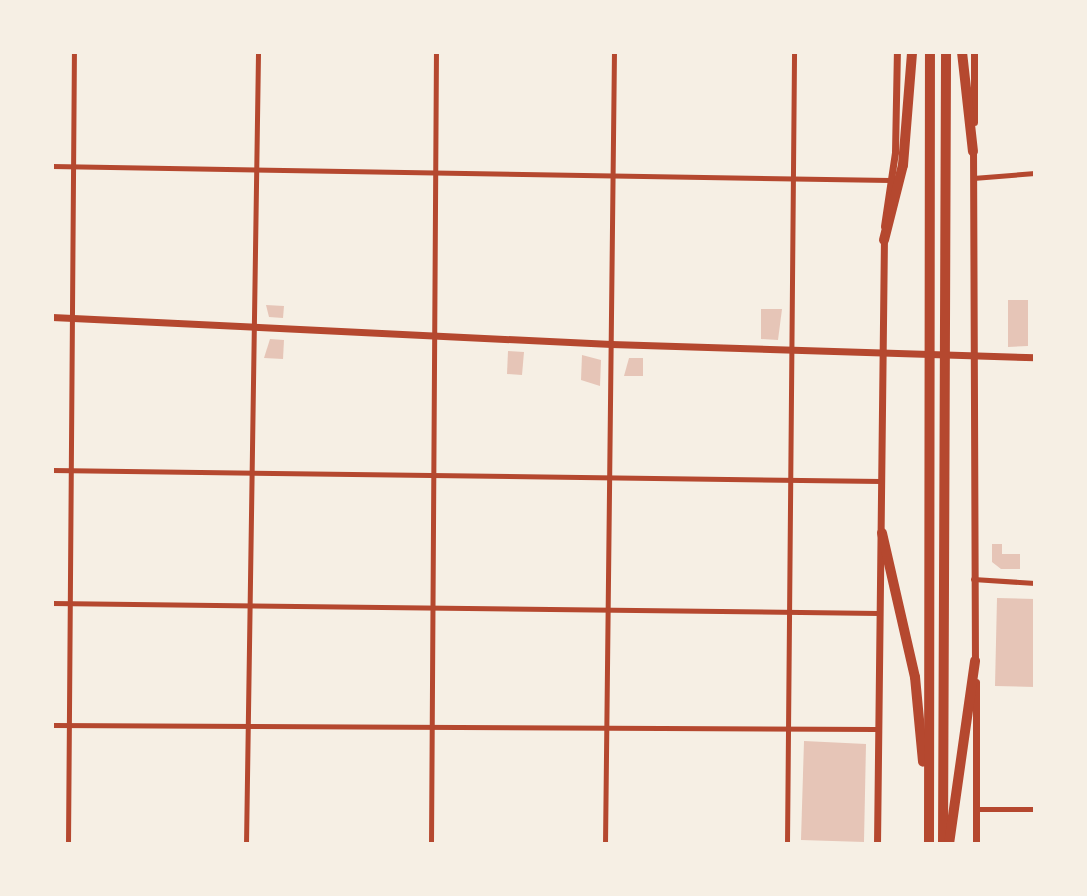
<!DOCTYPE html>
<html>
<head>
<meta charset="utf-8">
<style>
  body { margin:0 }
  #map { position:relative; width:1087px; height:896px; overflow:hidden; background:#f6efe4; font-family:"Times New Roman",serif }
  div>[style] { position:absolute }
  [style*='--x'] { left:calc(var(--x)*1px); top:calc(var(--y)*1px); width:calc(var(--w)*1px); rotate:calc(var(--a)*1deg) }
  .building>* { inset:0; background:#e6c5b7 }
  .minor>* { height:5px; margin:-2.5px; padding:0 2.5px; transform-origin:2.5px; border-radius:2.5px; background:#b5482f }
  .tertiary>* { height:7px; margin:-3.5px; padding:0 3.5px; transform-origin:3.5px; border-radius:3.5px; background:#b5482f }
  .motorway>* { height:10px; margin:-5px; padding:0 5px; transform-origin:5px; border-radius:5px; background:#b5482f }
  span { translate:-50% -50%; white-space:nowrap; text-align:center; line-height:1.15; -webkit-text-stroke:6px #f6efe4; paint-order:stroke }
  .frame { position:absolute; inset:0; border:54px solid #f6efe4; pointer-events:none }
</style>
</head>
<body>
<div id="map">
  <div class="building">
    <i style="clip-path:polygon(1008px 300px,1028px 300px,1028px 346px,1008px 347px)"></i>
    <i style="clip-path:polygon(266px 305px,284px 306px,283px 318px,269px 317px)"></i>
    <i style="clip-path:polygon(761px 309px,782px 309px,778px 340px,761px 339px)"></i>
    <i style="clip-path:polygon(270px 339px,284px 340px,283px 359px,264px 358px)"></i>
    <i style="clip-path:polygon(508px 351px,524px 352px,522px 375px,507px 374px)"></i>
    <i style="clip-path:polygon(582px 355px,601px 360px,600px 386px,581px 380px)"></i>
    <i style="clip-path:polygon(629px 358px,643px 358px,643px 376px,624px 376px)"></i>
    <i style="clip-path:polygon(992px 544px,1002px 544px,1002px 554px,1020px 554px,1020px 569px,1001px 569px,992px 562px)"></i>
    <i style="clip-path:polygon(997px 598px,1035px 599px,1035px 687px,995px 686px)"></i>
    <i style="clip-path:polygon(804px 741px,866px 744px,864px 842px,801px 840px)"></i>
  </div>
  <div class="minor">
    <i style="--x:52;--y:166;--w:838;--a:0.96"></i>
    <i style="--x:973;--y:178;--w:62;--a:-4.6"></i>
    <i style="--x:52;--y:470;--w:829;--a:0.76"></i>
    <i style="--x:973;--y:579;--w:62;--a:3.7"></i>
    <i style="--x:52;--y:603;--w:827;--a:0.69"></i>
    <i style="--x:52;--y:725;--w:824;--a:0.28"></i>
    <i style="--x:976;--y:809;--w:59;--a:0"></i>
    <i style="--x:68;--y:844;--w:792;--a:-89.57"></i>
    <i style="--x:246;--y:844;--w:792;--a:-89.13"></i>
    <i style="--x:431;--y:844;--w:792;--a:-89.64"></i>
    <i style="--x:605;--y:844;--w:792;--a:-89.35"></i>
    <i style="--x:787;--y:844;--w:792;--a:-89.49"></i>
  </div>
  <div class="tertiary">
    <i style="--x:974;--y:122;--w:70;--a:-90"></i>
    <i style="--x:973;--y:146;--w:520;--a:89.78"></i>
    <i style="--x:884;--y:226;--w:75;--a:-81.5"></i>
    <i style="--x:895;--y:152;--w:100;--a:-88.9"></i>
    <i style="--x:52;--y:317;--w:560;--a:2.77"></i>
    <i style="--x:611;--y:344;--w:424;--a:1.8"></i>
    <i style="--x:976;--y:682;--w:162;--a:90"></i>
    <i style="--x:877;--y:844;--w:606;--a:-89.34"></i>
  </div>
  <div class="motorway">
    <i style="--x:962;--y:52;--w:100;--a:83.7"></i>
    <i style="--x:884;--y:240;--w:77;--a:-75.8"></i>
    <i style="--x:903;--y:165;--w:113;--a:-85.4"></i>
    <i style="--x:882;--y:533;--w:148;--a:77.1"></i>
    <i style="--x:915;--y:677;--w:85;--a:84.6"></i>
    <i style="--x:929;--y:844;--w:792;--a:-89.93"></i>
    <i style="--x:943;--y:844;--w:792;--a:-89.78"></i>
    <i style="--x:949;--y:844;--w:185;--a:-81.9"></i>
  </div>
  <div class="frame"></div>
</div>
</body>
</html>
